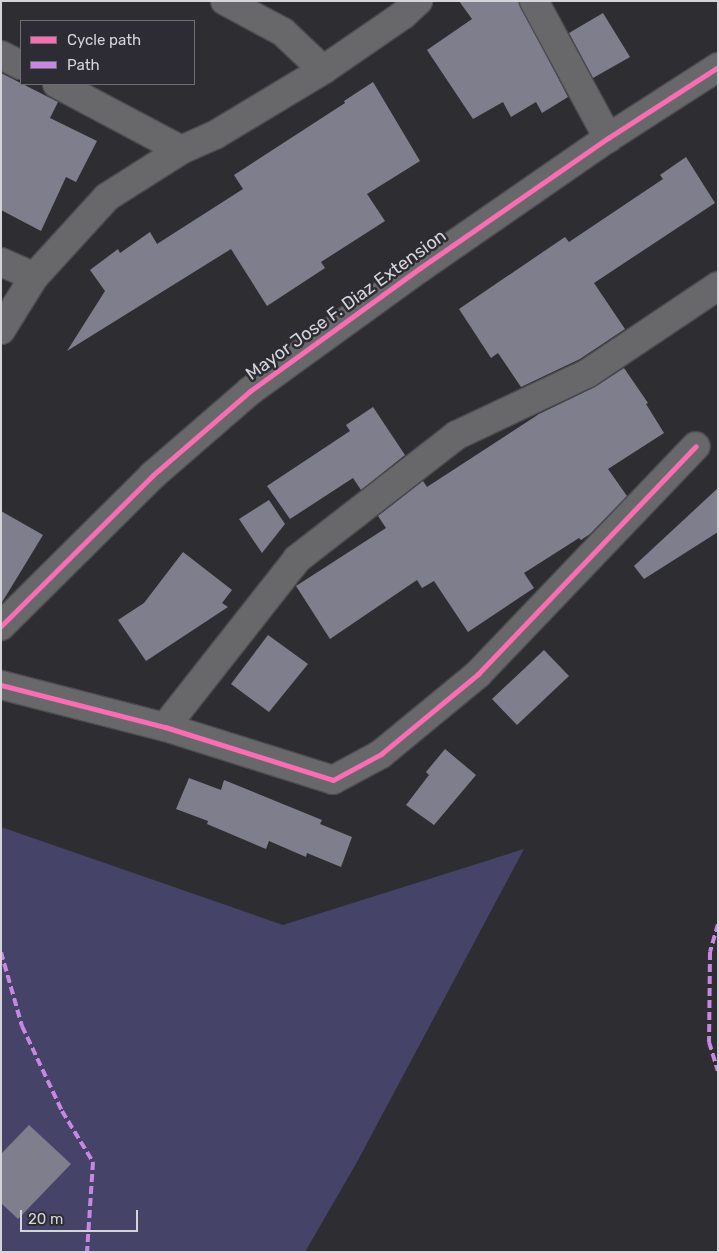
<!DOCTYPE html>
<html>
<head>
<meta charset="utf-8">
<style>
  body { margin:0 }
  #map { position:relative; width:719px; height:1253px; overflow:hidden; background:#2e2e32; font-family:Rubik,sans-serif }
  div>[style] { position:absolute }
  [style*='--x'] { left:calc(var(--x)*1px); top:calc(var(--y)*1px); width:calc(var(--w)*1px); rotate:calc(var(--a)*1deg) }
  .green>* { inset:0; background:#464368 }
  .building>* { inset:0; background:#7f7e8d }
  .roads { filter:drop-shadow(1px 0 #4c4c4f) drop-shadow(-1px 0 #4c4c4f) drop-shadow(0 1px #4c4c4f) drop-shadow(0 -1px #4c4c4f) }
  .minor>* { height:28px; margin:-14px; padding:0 14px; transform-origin:14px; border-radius:14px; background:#68686b }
  .tertiary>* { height:28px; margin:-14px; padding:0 14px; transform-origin:14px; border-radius:14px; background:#68686b }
  .quiet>* { height:4px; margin-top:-2px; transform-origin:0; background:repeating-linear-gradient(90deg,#c787e3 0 8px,transparent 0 12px) }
  .cycleway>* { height:5px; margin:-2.5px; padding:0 2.5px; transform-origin:2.5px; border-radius:2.5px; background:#f96db3 }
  span { translate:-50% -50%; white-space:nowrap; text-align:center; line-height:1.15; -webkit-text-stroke:5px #2d2c34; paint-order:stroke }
  .street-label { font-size:18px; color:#d4d4d9 }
  .frame { position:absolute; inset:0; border:2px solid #d4d4d9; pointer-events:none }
  .legend { position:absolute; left:20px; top:20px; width:175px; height:65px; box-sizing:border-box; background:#2d2c34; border:1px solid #706f76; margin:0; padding:6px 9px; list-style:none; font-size:15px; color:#d4d4d9 }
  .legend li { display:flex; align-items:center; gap:10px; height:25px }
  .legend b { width:25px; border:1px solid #706f76 }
  .scale { position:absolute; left:20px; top:1210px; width:118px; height:22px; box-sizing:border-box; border:2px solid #d4d4d9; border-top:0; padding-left:6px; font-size:15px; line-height:18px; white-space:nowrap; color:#d4d4d9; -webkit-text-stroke:4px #2d2c34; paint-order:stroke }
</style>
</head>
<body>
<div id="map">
  <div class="green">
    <i style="clip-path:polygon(1px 827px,283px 925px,524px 849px,357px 1162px,305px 1252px,1px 1252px)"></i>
  </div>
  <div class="building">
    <i style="clip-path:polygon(459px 1px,518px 1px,568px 97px,542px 113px,536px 102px,511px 117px,503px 102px,473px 119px,427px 50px,472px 19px)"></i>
    <i style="clip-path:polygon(603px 13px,630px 57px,593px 78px,569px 33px)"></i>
    <i style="clip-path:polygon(1px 73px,58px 102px,50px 118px,97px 141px,76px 182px,66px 177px,41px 231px,1px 210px)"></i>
    <i style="clip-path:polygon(373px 82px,420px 161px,367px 194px,385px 221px,321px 262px,325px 268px,267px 306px,231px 249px,67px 351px,105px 291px,90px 270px,118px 249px,120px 253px,150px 232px,157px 244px,243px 189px,234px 175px,345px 103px,344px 101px)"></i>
    <i style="clip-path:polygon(686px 157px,715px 203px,594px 283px,625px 329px,580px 359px,521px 387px,498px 353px,491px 358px,459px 309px,565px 237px,569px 242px,663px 179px,660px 175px)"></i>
    <i style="clip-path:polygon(624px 368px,648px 403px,646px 404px,664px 433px,608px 469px,627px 496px,590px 534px,581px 540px,579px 538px,524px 573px,534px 588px,468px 632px,434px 581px,422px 588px,417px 580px,330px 639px,296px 586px,386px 528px,378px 516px,423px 481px,427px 487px,539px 414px,595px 387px)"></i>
    <i style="clip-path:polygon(373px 407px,405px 455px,361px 490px,353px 478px,290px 519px,267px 486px,350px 431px,346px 425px)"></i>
    <i style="clip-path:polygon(718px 488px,718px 532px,644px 579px,634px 566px)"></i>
    <i style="clip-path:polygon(269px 500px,285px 524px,262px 553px,239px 519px)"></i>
    <i style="clip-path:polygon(1px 511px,43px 535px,1px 604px)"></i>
    <i style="clip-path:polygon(183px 552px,232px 590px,222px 603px,228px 607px,146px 661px,118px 620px,144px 603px)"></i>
    <i style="clip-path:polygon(268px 635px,308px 664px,269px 712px,231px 684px)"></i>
    <i style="clip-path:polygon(544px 650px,569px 676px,517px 725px,492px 699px)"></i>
    <i style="clip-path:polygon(445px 749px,476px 775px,434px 825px,406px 805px,429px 775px,426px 772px)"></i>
    <i style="clip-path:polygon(189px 778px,221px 790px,224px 780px,322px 820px,320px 824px,352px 837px,341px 867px,307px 853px,306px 857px,269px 841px,266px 849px,207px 824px,208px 821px,176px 809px)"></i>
    <i style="clip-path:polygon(29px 1125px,71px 1164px,18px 1219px,1px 1203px,1px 1154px)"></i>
  </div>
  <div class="roads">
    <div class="minor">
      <i style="--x:225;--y:1;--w:66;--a:28.1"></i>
      <i style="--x:283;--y:32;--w:55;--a:43.5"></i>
      <i style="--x:534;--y:1;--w:156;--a:61.6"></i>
      <i style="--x:1;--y:55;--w:22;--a:27"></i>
      <i style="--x:57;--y:84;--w:140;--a:28"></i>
      <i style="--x:1;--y:262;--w:36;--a:24"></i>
      <i style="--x:1;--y:330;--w:62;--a:-58.1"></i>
      <i style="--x:34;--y:277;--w:108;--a:-47.6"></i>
      <i style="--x:107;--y:197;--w:88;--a:-32.4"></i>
      <i style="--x:181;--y:150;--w:37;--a:-24"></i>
      <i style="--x:215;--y:135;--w:126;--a:-31"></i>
      <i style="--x:323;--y:70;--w:97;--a:-34.5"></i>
      <i style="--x:403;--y:15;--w:21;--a:-43"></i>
      <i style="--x:1;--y:685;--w:169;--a:14.4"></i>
      <i style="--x:165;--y:727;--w:176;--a:17.5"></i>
      <i style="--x:333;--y:780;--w:55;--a:-28.4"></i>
      <i style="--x:381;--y:754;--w:126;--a:-39.5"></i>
      <i style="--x:478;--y:674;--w:315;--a:-46.3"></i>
      <i style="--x:165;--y:727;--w:214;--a:-51.8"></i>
      <i style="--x:297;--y:559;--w:202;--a:-37.8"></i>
      <i style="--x:457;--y:435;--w:145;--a:-25.3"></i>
      <i style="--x:588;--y:373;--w:156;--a:-33.8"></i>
    </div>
    <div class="tertiary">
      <i style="--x:1;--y:626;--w:214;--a:-44.8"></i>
      <i style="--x:153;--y:475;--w:128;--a:-40.9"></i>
      <i style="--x:250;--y:391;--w:210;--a:-35.9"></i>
      <i style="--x:420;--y:268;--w:229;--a:-34.7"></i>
      <i style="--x:608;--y:138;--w:131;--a:-32.8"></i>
    </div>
  </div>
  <div class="quiet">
    <i style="--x:718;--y:924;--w:29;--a:106"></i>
    <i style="--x:710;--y:952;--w:90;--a:90.6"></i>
    <i style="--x:709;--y:1042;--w:30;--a:73"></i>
    <i style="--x:1;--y:952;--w:77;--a:74.2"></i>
    <i style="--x:22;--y:1026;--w:94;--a:64.8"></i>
    <i style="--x:62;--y:1111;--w:60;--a:58.7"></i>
    <i style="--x:93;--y:1162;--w:90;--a:93.8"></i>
  </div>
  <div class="cycleway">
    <i style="--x:1;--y:626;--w:214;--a:-44.8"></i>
    <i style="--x:153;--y:475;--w:128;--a:-40.9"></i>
    <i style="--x:250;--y:391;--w:210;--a:-35.9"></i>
    <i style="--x:420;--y:268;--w:229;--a:-34.7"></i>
    <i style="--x:608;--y:138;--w:131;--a:-32.8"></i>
    <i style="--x:1;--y:685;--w:169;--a:14.4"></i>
    <i style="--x:165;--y:727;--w:176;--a:17.5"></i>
    <i style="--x:333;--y:780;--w:55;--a:-28.4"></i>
    <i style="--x:381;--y:754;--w:126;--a:-39.5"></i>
    <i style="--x:478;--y:674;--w:315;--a:-46.3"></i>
  </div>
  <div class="street-label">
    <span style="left:346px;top:305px;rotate:-36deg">Mayor Jose F. Diaz Extension</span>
  </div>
  <div class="frame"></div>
  <ul class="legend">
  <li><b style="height:6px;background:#f96db3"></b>Cycle path</li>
  <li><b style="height:6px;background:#c787e3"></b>Path</li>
  </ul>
  <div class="scale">20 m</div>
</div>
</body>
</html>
